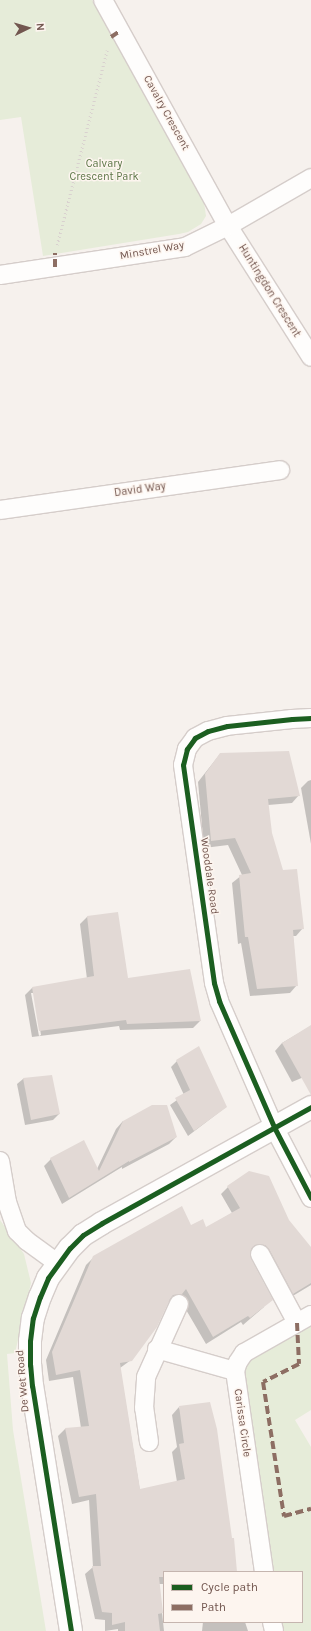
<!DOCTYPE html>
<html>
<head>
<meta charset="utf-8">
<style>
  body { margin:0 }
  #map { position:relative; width:311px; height:1631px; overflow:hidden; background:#f6f1ed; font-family:Karla,sans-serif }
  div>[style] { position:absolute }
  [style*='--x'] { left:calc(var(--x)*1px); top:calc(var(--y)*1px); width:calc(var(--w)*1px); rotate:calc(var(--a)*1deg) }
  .green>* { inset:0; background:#e6ecd9 }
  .shadow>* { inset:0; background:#0003 }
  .building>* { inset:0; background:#e2d9d5 }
  .path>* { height:2.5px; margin-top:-1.25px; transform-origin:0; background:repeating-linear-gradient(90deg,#d9d1cf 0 1px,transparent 0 4px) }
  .roads { filter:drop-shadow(1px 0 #d5cdca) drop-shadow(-1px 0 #d5cdca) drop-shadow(0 1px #d5cdca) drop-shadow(0 -1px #d5cdca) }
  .street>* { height:18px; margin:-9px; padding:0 9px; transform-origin:9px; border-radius:9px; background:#fefdfc }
  .secondary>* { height:22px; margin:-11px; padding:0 11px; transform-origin:11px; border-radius:11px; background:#fefdfc }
  .quiet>* { height:4px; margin-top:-2px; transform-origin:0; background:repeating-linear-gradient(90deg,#8d6e63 0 8px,transparent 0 12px) }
  .cycleway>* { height:5px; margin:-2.5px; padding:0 2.5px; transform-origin:2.5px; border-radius:2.5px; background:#1b5e20 }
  span { translate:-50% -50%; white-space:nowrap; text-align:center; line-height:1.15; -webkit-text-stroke:3px #fdf5ef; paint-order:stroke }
  .street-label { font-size:11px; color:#72564f }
  .park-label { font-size:11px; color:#5d7748 }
  .legend { position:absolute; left:163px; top:1571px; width:140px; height:52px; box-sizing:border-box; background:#fdf5ef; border:1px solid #c5b5af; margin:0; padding:5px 7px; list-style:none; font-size:12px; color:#72564f }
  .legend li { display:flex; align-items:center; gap:8px; height:20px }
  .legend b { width:20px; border:1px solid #c5b5af }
  .north { position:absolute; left:8px; top:8px; width:40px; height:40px; -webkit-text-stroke:3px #fdf5ef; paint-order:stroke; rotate:85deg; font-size:11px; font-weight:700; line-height:16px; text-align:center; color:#72564f }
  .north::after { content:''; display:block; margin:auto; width:14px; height:18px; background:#72564f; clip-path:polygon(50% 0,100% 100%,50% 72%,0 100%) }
</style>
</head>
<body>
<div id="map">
  <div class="green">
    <i style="clip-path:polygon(0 0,92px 0,204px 202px,206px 216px,201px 224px,188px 232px,179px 234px,43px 256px,21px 117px,0 120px)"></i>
    <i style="clip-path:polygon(0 1220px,24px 1254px,31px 1283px,15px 1353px,7px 1354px,13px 1430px,46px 1631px,0 1631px)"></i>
    <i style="clip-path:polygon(311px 1323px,311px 1410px,295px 1420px,311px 1447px,311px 1631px,281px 1631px,279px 1622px,302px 1622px,302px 1572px,271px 1572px,242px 1386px,245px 1366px,251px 1358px)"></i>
  </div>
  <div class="shadow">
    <i style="clip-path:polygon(220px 754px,299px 795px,292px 803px,268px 805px,271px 833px,282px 871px,303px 928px,296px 936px,293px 936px,297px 985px,290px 993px,250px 996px,241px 943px,238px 944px,232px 883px,242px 875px,228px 845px,204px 848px,198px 782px)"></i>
    <i style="clip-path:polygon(311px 780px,311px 844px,301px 788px,308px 781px)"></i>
    <i style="clip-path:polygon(evenodd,117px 913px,127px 979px,200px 1021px,193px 1028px,120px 1030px,119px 1026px,32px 1037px,25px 995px,32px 988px,87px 979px,80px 924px,87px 917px,117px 913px,31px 993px,34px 993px,41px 1035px,39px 1036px,31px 993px)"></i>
    <i style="clip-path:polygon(311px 1026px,311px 1074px,292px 1082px,275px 1051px,282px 1043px)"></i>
    <i style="clip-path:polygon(177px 1061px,226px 1107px,188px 1136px,170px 1105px,184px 1095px,171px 1067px)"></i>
    <i style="clip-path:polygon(51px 1076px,59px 1114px,53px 1120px,25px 1125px,17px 1084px,23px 1079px)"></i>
    <i style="clip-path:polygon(123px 1121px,176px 1137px,169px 1144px,122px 1169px,122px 1167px,62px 1204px,44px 1166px,51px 1159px,97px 1169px,116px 1129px)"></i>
    <i style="clip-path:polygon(228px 1187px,288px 1220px,311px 1250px,311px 1285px,286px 1300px,258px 1252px,250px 1252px,250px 1259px,264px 1307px,243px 1325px,241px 1322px,206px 1344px,178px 1296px,173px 1301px,167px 1302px,131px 1360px,120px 1368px,140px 1491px,177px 1482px,172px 1452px,177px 1447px,172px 1415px,179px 1407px,236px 1572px,164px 1572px,164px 1584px,159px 1584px,164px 1631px,118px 1631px,118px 1629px,105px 1631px,105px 1620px,95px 1619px,85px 1574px,93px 1567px,89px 1500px,72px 1504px,58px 1436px,65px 1429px,81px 1428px,73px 1377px,49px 1381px,46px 1360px,86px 1265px,94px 1257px,191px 1227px,205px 1229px,232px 1213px,221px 1194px)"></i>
    <i style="clip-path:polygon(203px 1622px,245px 1622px,248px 1631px,202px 1631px)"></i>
  </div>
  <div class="building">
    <i style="clip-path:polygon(289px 751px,300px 796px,268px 799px,272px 833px,283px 870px,297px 869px,304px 929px,293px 930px,298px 986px,257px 989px,248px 937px,245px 937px,239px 875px,251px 873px,235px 838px,211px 841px,205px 774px,220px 753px)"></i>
    <i style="clip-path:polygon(118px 912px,128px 978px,190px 969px,201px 1021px,127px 1024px,126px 1020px,39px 1031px,32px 987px,94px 976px,87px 916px)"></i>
    <i style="clip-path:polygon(311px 1025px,311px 1095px,282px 1043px)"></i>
    <i style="clip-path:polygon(199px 1046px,227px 1107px,194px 1131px,175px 1098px,190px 1090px,176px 1060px)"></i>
    <i style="clip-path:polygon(52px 1075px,60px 1114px,31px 1120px,23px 1078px)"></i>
    <i style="clip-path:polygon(152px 1105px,167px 1105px,177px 1137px,129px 1162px,129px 1161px,69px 1198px,50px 1158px,84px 1140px,99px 1171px,123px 1121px)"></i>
    <i style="clip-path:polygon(249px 1171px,269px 1176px,289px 1220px,311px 1247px,311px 1283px,293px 1294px,269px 1249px,265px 1245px,255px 1245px,251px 1249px,251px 1259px,273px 1300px,250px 1318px,248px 1316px,213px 1337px,186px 1289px,182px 1294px,173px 1295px,170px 1299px,157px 1327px,132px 1361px,120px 1363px,140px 1489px,185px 1479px,179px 1444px,184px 1443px,179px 1406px,210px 1402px,217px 1429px,232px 1538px,234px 1538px,237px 1572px,164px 1572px,164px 1577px,159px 1577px,163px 1613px,158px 1614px,160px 1631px,125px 1631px,125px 1622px,112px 1625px,112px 1613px,102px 1612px,92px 1566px,101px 1566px,96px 1494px,79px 1497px,65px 1428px,89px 1426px,80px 1370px,56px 1375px,52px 1352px,93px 1256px,182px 1206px,191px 1225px,203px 1219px,206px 1227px,240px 1208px,227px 1186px)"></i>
  </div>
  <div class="path">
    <i style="--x:57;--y:245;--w:201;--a:-75.6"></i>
  </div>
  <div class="roads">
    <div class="street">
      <i style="--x:103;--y:0;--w:258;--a:61.1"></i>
      <i style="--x:228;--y:226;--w:155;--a:57.6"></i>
      <i style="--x:0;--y:275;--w:187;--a:-8.6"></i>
      <i style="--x:185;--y:247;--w:48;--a:-26"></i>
      <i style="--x:228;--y:226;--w:96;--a:-30"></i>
      <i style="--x:0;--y:510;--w:283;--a:-8.1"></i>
      <i style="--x:311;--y:718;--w:19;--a:177"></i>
      <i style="--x:292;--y:719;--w:65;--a:173.9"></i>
      <i style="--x:227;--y:726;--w:20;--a:165"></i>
      <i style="--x:208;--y:731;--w:15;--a:152"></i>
      <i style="--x:195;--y:738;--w:14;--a:126"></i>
      <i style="--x:187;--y:749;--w:16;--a:104"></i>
      <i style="--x:183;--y:765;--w:220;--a:81.9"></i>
      <i style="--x:214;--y:983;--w:19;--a:74"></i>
      <i style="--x:219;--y:1001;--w:137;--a:66.4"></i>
      <i style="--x:274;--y:1127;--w:80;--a:62.5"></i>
      <i style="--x:0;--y:1161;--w:42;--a:80.3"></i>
      <i style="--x:7;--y:1202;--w:31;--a:71"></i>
      <i style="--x:17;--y:1231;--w:14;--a:45"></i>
      <i style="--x:27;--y:1241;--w:37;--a:36"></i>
      <i style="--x:260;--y:1254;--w:78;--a:61.8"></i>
      <i style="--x:157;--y:1349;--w:81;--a:15.8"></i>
      <i style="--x:149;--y:1442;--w:34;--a:-98"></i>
      <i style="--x:144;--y:1408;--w:31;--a:-86"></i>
      <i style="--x:146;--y:1377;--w:80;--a:-65.7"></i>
      <i style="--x:264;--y:1572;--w:203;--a:-98.2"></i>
      <i style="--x:235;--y:1371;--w:9;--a:-72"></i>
      <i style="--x:238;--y:1362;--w:11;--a:-56"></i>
      <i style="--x:244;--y:1353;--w:77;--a:-29.6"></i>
      <i style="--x:272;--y:1622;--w:9;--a:77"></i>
    </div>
    <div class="secondary">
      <i style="--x:71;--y:1631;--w:248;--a:-99"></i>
      <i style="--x:32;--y:1386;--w:21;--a:-95"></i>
      <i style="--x:30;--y:1365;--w:24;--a:-90"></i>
      <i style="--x:30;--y:1341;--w:23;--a:-83"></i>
      <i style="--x:33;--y:1318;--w:22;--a:-72"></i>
      <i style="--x:40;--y:1297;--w:21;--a:-67"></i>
      <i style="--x:48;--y:1278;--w:37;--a:-54"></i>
      <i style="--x:70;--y:1248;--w:18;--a:-45"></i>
      <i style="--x:83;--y:1235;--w:22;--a:-32"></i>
      <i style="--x:102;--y:1223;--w:239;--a:-29"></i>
    </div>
  </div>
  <div class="quiet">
    <i style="--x:111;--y:37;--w:11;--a:-34"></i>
    <i style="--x:55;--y:267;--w:14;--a:-90"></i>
    <i style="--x:297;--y:1323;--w:41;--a:87.2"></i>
    <i style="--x:299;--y:1364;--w:40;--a:153.4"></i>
    <i style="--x:263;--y:1382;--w:136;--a:81.1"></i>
    <i style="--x:284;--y:1516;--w:28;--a:-15"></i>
  </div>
  <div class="cycleway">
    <i style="--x:311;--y:718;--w:19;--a:177"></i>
    <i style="--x:292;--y:719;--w:65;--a:173.9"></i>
    <i style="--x:227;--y:726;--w:20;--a:165"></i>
    <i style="--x:208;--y:731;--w:15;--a:152"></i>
    <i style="--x:195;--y:738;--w:14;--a:126"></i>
    <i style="--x:187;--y:749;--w:16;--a:104"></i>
    <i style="--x:183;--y:765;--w:220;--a:81.9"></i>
    <i style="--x:214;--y:983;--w:19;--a:74"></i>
    <i style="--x:219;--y:1001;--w:137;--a:66.4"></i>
    <i style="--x:274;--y:1127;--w:80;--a:62.5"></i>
    <i style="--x:71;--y:1631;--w:248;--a:-99"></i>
    <i style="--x:32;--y:1386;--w:21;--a:-95"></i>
    <i style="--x:30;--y:1365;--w:24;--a:-90"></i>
    <i style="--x:30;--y:1341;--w:23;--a:-83"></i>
    <i style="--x:33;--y:1318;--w:22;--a:-72"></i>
    <i style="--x:40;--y:1297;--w:21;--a:-67"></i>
    <i style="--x:48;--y:1278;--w:37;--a:-54"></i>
    <i style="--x:70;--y:1248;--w:18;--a:-45"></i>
    <i style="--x:83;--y:1235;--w:22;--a:-32"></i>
    <i style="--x:102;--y:1223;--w:239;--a:-29"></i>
  </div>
  <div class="street-label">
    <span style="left:166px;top:113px;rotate:61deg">Cavalry Crescent</span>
    <span style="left:152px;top:251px;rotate:-10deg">Minstrel Way</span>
    <span style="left:269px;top:291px;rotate:58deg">Huntingdon Crescent</span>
    <span style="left:140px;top:490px;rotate:-8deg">David Way</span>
    <span style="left:209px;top:876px;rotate:82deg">Wooddale Road</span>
    <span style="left:23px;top:1381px;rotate:-95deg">De Wet Road</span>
    <span style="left:242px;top:1423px;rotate:82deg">Carissa Circle</span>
  </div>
  <div class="park-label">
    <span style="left:104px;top:171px">Calvary<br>Crescent Park</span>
  </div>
  <ul class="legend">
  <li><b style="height:5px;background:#1b5e20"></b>Cycle path</li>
  <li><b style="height:5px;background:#8d6e63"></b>Path</li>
  </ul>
  <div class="north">N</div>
</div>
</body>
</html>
